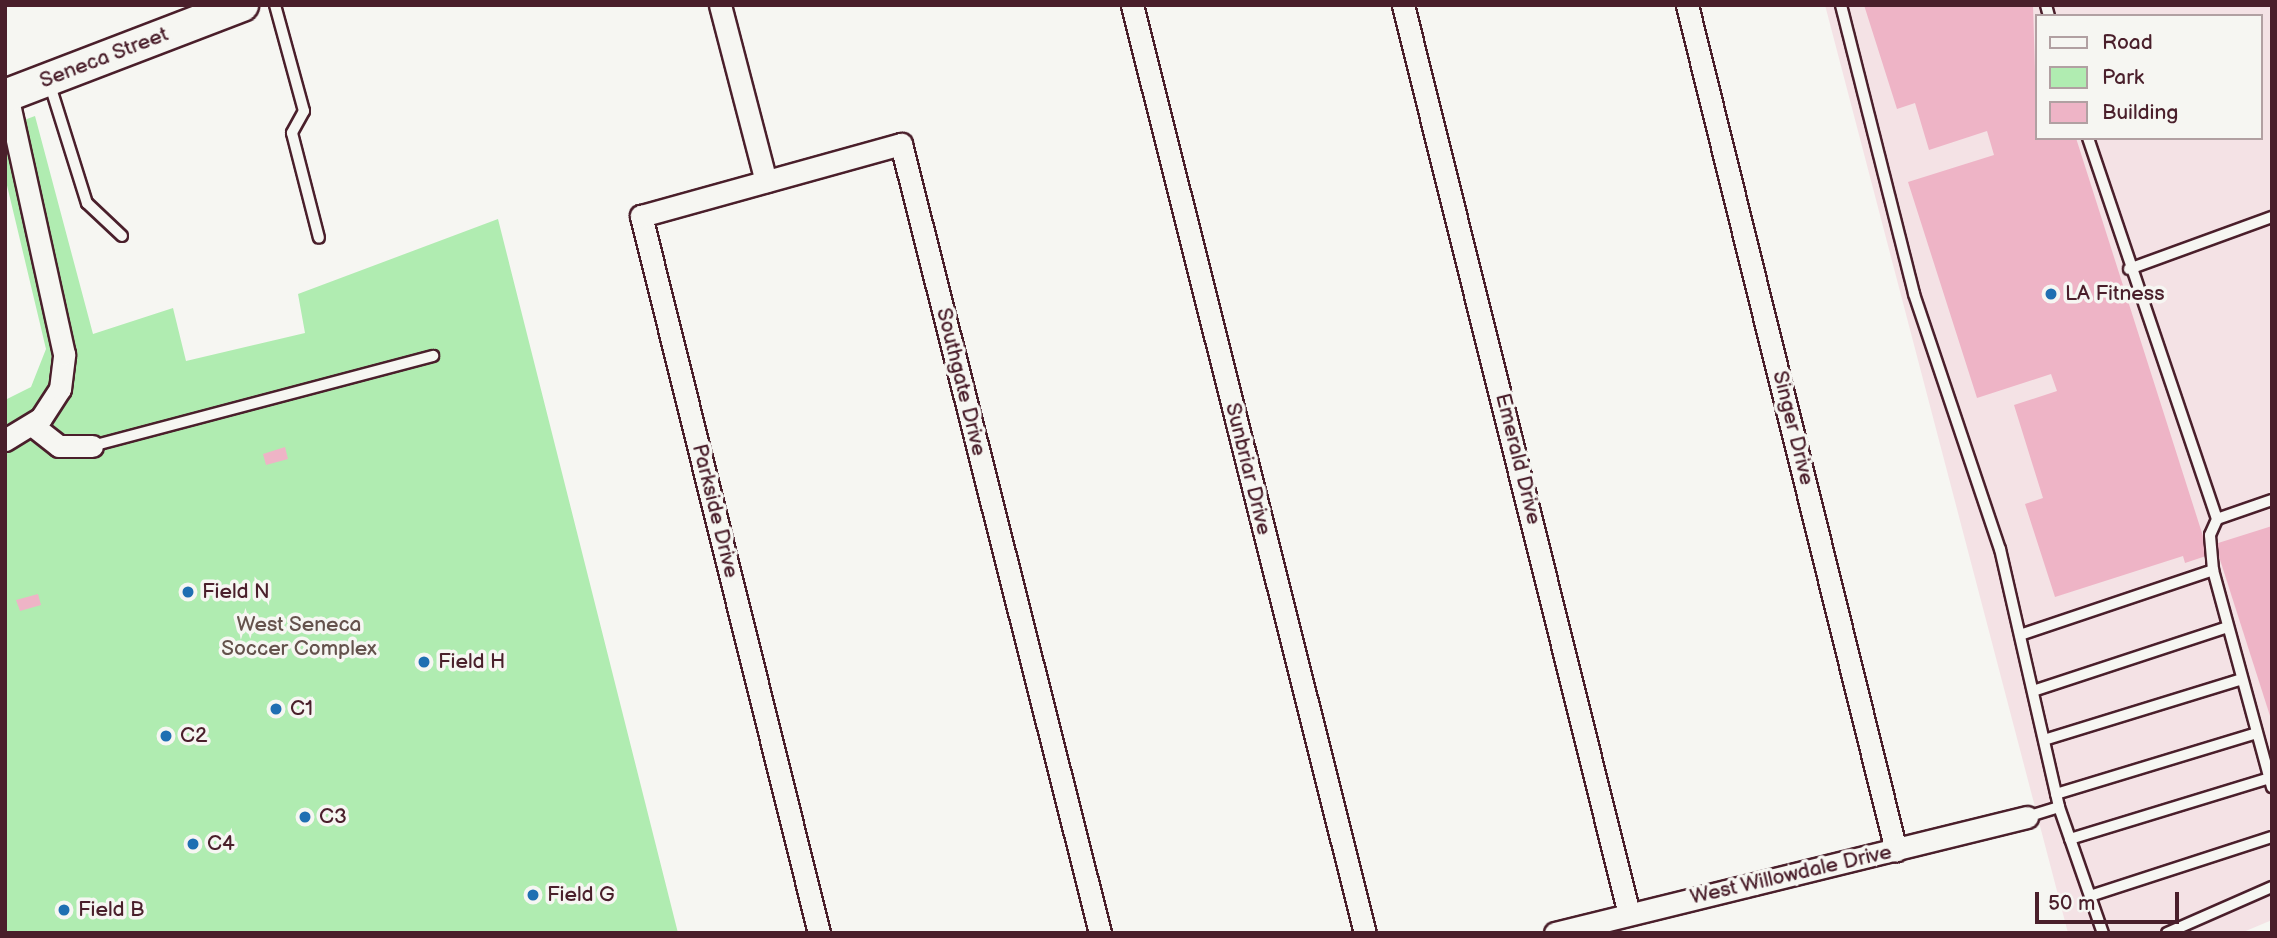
<!DOCTYPE html>
<html>
<head>
<meta charset="utf-8">
<style>
  body { margin:0 }
  #map { position:relative; width:2277px; height:938px; overflow:hidden; background:#f6f6f2; font-family:"Balsamiq Sans",sans-serif }
  div>[style] { position:absolute }
  [style*='--x'] { left:calc(var(--x)*1px); top:calc(var(--y)*1px); width:calc(var(--w)*1px); rotate:calc(var(--a)*1deg) }
  .built>* { inset:0; background:#f4e2e5 }
  .green>* { inset:0; background:#b0ecb1 }
  .building>* { inset:0; background:#eeb4c6 }
  .roads { filter:drop-shadow(2px 0 #4a1f2b) drop-shadow(-2px 0 #4a1f2b) drop-shadow(0 2px #4a1f2b) drop-shadow(0 -2px #4a1f2b) }
  .lane>* { height:10px; margin:-5px; padding:0 5px; transform-origin:5px; border-radius:5px; background:#f6f6f2 }
  .street>* { height:21px; margin:-10.5px; padding:0 10.5px; transform-origin:10.5px; border-radius:10.5px; background:#f6f6f2 }
  .secondary>* { height:32px; margin:-16px; padding:0 16px; transform-origin:16px; border-radius:16px; background:#f6f6f2 }
  .dots>* { width:19px; height:19px; translate:-50% -50%; box-sizing:border-box; border:4px solid #f6f6f2; border-radius:50% }
  span { translate:-50% -50%; white-space:nowrap; text-align:center; line-height:1.15; -webkit-text-stroke:7px #f6f6f2; paint-order:stroke }
  .street-label { font-size:21px; color:#4a1f2b }
  .poi-label { font-size:21px; color:#4a1f2b }
  .left { translate:0 -50%; text-align:left }
  .park-label { font-size:21px; color:#64524c }
  .frame { position:absolute; inset:0; border:7px solid #4a1f2b; pointer-events:none }
  .legend { position:absolute; left:2035px; top:14px; width:228px; height:126px; box-sizing:border-box; background:#f6f6f2; border:2px solid #b1a0a2; margin:0; padding:9px 12px; list-style:none; font-size:21px; color:#4a1f2b }
  .legend li { display:flex; align-items:center; gap:14px; height:35px }
  .legend b { width:35px; border:2px solid #b1a0a2 }
  .scale { position:absolute; left:2035px; top:892px; width:144px; height:32px; box-sizing:border-box; border:4px solid #4a1f2b; border-top:0; padding-left:9px; font-size:21px; line-height:24px; white-space:nowrap; color:#4a1f2b; -webkit-text-stroke:5px #f6f6f2; paint-order:stroke }
</style>
</head>
<body>
<div id="map">
  <div class="built">
    <i style="clip-path:polygon(evenodd,1825px 5px,2272px 5px,2272px 920px,2241px 933px,2068px 933px,1825px 5px,2037px 16px,2261px 16px,2261px 138px,2037px 138px,2037px 16px)"></i>
  </div>
  <div class="green">
    <i style="clip-path:polygon(35px 116px,93px 334px,173px 308px,186px 361px,305px 333px,298px 294px,498px 219px,678px 933px,5px 933px,5px 400px,31px 387px,46px 349px,5px 177px,5px 127px)"></i>
  </div>
  <div class="building">
    <i style="clip-path:polygon(1864px 5px,2033px 5px,2037px 138px,2076px 138px,2209px 555px,2185px 563px,2183px 556px,2055px 597px,2025px 504px,2043px 498px,2014px 405px,2057px 391px,2051px 374px,1977px 398px,1908px 182px,1994px 155px,1987px 131px,1929px 150px,1915px 103px,1897px 109px)"></i>
    <i style="clip-path:polygon(285px 447px,288px 459px,266px 465px,263px 454px)"></i>
    <i style="clip-path:polygon(2272px 526px,2272px 719px,2271px 719px,2215px 544px)"></i>
    <i style="clip-path:polygon(38px 594px,41px 605px,20px 611px,16px 600px)"></i>
  </div>
  <div class="roads">
    <div class="lane">
      <i style="--x:275;--y:5;--w:110;--a:74.7"></i>
      <i style="--x:304;--y:111;--w:25;--a:119"></i>
      <i style="--x:292;--y:133;--w:108;--a:75.6"></i>
      <i style="--x:1841;--y:5;--w:298;--a:75.8"></i>
      <i style="--x:1914;--y:294;--w:269;--a:71.4"></i>
      <i style="--x:2000;--y:549;--w:265;--a:77.1"></i>
      <i style="--x:2059;--y:807;--w:34;--a:163"></i>
      <i style="--x:2046;--y:5;--w:11;--a:75"></i>
      <i style="--x:49;--y:82;--w:127;--a:72.6"></i>
      <i style="--x:87;--y:203;--w:48;--a:43.3"></i>
      <i style="--x:2129;--y:269;--w:152;--a:-20"></i>
      <i style="--x:92;--y:446;--w:353;--a:-14.8"></i>
      <i style="--x:2217;--y:519;--w:58;--a:-19.1"></i>
      <i style="--x:2213;--y:570;--w:225;--a:74.8"></i>
      <i style="--x:2020;--y:635;--w:204;--a:-18.6"></i>
      <i style="--x:2213;--y:570;--w:35;--a:-95"></i>
      <i style="--x:2210;--y:535;--w:17;--a:-66"></i>
      <i style="--x:2217;--y:519;--w:402;--a:-108.7"></i>
      <i style="--x:2033;--y:691;--w:205;--a:-18.2"></i>
      <i style="--x:2044;--y:740;--w:207;--a:-17.1"></i>
      <i style="--x:2056;--y:794;--w:210;--a:-16.9"></i>
      <i style="--x:2059;--y:807;--w:133;--a:70.8"></i>
      <i style="--x:2070;--y:839;--w:208;--a:-17"></i>
      <i style="--x:2090;--y:896;--w:191;--a:-18"></i>
      <i style="--x:2167;--y:933;--w:115;--a:-23.7"></i>
    </div>
    <div class="street">
      <i style="--x:720;--y:5;--w:182;--a:75.4"></i>
      <i style="--x:1132;--y:5;--w:957;--a:75.91"></i>
      <i style="--x:1403;--y:5;--w:937;--a:76.04"></i>
      <i style="--x:1687;--y:5;--w:871;--a:76.12"></i>
      <i style="--x:32;--y:425;--w:34;--a:38"></i>
      <i style="--x:59;--y:446;--w:33;--a:0"></i>
      <i style="--x:5;--y:440;--w:42;--a:-31.4"></i>
      <i style="--x:41;--y:418;--w:35;--a:-57"></i>
      <i style="--x:60;--y:389;--w:35;--a:-83"></i>
      <i style="--x:64;--y:354;--w:265;--a:-102.4"></i>
      <i style="--x:819;--y:933;--w:739;--a:-103.94"></i>
      <i style="--x:641;--y:216;--w:270;--a:-15.5"></i>
      <i style="--x:901;--y:144;--w:814;--a:75.84"></i>
      <i style="--x:1555;--y:933;--w:486;--a:-13.8"></i>
    </div>
    <div class="secondary">
      <i style="--x:5;--y:96;--w:254;--a:-21"></i>
    </div>
  </div>
  <div class="dots">
    <i style="left:2051px;top:294px;background:#1f6fb2"></i>
    <i style="left:188px;top:592px;background:#1f6fb2"></i>
    <i style="left:424px;top:662px;background:#1f6fb2"></i>
    <i style="left:276px;top:709px;background:#1f6fb2"></i>
    <i style="left:166px;top:736px;background:#1f6fb2"></i>
    <i style="left:305px;top:817px;background:#1f6fb2"></i>
    <i style="left:193px;top:844px;background:#1f6fb2"></i>
    <i style="left:533px;top:895px;background:#1f6fb2"></i>
    <i style="left:64px;top:910px;background:#1f6fb2"></i>
  </div>
  <div class="street-label">
    <span style="left:104px;top:58px;rotate:-21deg">Seneca Street</span>
    <span style="left:961px;top:382px;rotate:76deg">Southgate Drive</span>
    <span style="left:1793px;top:428px;rotate:76deg">Singer Drive</span>
    <span style="left:1518px;top:459px;rotate:76deg">Emerald Drive</span>
    <span style="left:1248px;top:469px;rotate:76deg">Sunbriar Drive</span>
    <span style="left:715px;top:511px;rotate:76deg">Parkside Drive</span>
    <span style="left:1791px;top:875px;rotate:-13deg">West Willowdale Drive</span>
  </div>
  <div class="poi-label">
    <span class="left" style="left:2065px;top:294px">LA Fitness</span>
    <span class="left" style="left:202px;top:592px">Field N</span>
    <span class="left" style="left:438px;top:662px">Field H</span>
    <span class="left" style="left:290px;top:709px">C1</span>
    <span class="left" style="left:180px;top:736px">C2</span>
    <span class="left" style="left:319px;top:817px">C3</span>
    <span class="left" style="left:207px;top:844px">C4</span>
    <span class="left" style="left:547px;top:895px">Field G</span>
    <span class="left" style="left:78px;top:910px">Field B</span>
  </div>
  <div class="park-label">
    <span style="left:299px;top:637px">West Seneca<br>Soccer Complex</span>
  </div>
  <div class="frame"></div>
  <ul class="legend">
  <li><b style="height:9px;background:#f6f6f2"></b>Road</li>
  <li><b style="height:19px;background:#b0ecb1"></b>Park</li>
  <li><b style="height:19px;background:#eeb4c6"></b>Building</li>
  </ul>
  <div class="scale">50 m</div>
</div>
</body>
</html>
